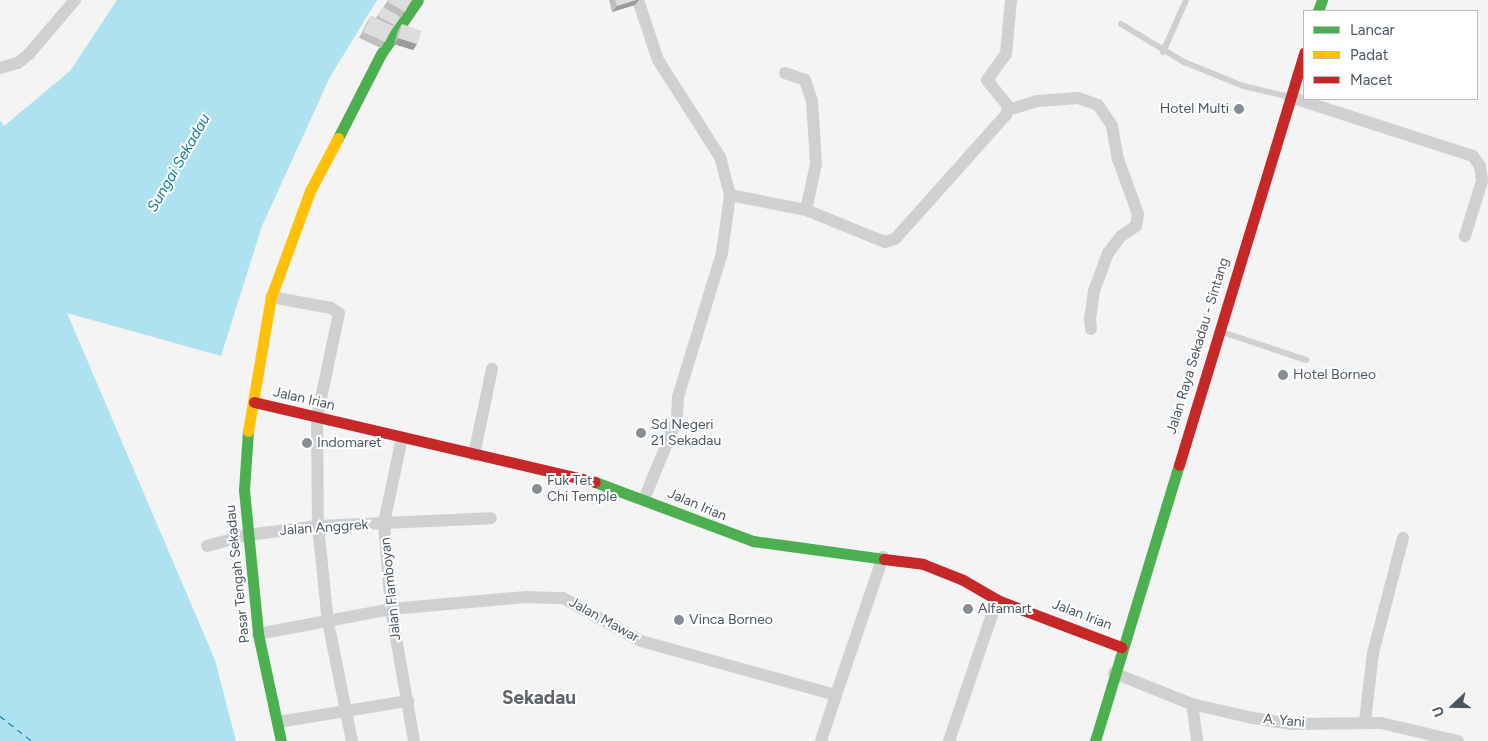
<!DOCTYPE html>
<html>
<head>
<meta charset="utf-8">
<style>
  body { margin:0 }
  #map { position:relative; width:1488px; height:741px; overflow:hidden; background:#f4f4f4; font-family:Figtree,sans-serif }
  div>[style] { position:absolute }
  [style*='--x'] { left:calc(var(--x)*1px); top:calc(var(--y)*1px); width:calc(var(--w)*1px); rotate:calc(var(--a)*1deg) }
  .water>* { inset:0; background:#aee2f0 }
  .ferry>* { height:1px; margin-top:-0.5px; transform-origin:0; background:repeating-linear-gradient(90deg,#0c7c9b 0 6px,transparent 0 11px) }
  .lane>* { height:6px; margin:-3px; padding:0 3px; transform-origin:3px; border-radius:3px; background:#ced0d2 }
  .street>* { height:12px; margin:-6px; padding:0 6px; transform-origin:6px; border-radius:6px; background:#ced0d2 }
  .fast>* { height:11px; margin:-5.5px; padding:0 5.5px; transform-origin:5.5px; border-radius:5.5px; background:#4caf50 }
  .slow>* { height:11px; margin:-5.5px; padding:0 5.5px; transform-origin:5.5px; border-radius:5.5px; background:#ffc107 }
  .jam>* { height:11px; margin:-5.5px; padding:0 5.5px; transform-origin:5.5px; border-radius:5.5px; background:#c62828 }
  .wall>* { inset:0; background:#bebebf }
  .shaded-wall>* { inset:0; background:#9b9b9b }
  .building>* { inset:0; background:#ddddde }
  .dots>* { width:14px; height:14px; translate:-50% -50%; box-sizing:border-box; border:2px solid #fff; border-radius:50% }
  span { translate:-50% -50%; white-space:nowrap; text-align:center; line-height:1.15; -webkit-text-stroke:4px #fff; paint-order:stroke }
  .poi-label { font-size:14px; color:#4a5661 }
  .right { translate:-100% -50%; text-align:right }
  .left { translate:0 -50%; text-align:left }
  .street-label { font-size:14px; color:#4a5661 }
  .water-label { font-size:15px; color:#0c7c9b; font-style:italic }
  .district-label { font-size:19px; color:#5f6368; font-weight:700 }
  .legend { position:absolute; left:1303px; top:10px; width:175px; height:90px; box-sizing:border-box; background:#fff; border:1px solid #b7bbc0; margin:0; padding:6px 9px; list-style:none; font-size:15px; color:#4a5661 }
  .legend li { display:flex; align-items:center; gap:10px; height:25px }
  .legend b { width:25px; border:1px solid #b7bbc0 }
  .north { position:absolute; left:1428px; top:681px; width:50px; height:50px; -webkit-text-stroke:4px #fff; paint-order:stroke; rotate:249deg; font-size:14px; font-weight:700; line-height:20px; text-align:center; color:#4a5661 }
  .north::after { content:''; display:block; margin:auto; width:18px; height:22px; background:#4a5661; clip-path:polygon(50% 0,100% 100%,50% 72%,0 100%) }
</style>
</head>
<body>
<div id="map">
  <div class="water">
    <i style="clip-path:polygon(117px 0,377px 0,330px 77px,262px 226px,221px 356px,67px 313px,215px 660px,236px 741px,0 741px,0 120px,4px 126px,70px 71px)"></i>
  </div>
  <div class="ferry">
    <i style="--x:0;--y:716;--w:41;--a:38"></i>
  </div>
  <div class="lane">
    <i style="--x:1121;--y:24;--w:74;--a:31.1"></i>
    <i style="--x:1184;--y:62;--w:64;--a:22.1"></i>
    <i style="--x:1243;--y:86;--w:44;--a:13.1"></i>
    <i style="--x:1163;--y:52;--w:57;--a:-66.1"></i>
    <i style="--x:1222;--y:332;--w:89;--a:18.4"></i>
  </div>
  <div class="street">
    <i style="--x:638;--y:0;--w:63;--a:71.6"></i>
    <i style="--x:658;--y:60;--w:115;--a:57.4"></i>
    <i style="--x:720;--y:157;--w:39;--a:75"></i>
    <i style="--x:730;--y:195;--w:59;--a:97.9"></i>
    <i style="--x:722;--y:253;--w:151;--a:107"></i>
    <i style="--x:678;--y:397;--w:22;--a:93"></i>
    <i style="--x:677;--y:419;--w:87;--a:112.4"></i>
    <i style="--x:0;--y:68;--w:19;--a:-16"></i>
    <i style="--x:18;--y:63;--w:14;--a:-39"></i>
    <i style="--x:29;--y:54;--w:71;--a:-49.6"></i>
    <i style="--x:785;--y:73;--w:21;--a:19"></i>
    <i style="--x:805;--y:80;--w:22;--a:72"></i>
    <i style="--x:812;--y:101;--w:63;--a:86.4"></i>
    <i style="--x:816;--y:164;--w:47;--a:102.3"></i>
    <i style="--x:1290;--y:97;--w:192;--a:17.9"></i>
    <i style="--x:1473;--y:156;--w:12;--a:55"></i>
    <i style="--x:1480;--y:166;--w:15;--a:82"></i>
    <i style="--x:1482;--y:181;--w:58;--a:107.2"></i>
    <i style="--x:1008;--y:110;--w:30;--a:-17"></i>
    <i style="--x:1037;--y:101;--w:41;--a:-4.2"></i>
    <i style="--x:1078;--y:98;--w:21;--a:19"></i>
    <i style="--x:1098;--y:105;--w:25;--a:56"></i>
    <i style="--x:1112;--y:126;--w:34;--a:80"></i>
    <i style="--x:1118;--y:159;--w:59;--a:70"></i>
    <i style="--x:1138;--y:214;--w:12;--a:99"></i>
    <i style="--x:1136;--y:226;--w:18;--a:146"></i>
    <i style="--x:1121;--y:236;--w:21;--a:127"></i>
    <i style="--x:1108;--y:253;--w:40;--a:110.2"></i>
    <i style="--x:1094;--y:291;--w:27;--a:98"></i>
    <i style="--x:1090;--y:318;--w:11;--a:85"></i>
    <i style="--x:730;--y:195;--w:77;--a:11.2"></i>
    <i style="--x:806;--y:210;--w:85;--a:22.1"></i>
    <i style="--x:885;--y:242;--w:10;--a:-17"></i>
    <i style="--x:895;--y:239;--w:166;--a:-48.2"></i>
    <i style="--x:1006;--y:115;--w:9;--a:-77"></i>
    <i style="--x:1008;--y:106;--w:33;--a:-129"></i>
    <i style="--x:987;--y:80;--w:32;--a:-54"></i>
    <i style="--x:1006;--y:54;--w:54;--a:-84.7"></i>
    <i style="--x:271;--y:297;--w:61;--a:10.4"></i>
    <i style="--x:331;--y:308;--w:9;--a:32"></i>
    <i style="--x:339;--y:313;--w:106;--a:101.9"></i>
    <i style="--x:317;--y:417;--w:109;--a:89.5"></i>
    <i style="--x:318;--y:526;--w:97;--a:84.1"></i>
    <i style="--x:328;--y:622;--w:121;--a:78.6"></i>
    <i style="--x:402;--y:438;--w:87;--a:102"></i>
    <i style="--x:384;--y:523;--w:86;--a:85.3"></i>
    <i style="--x:391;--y:609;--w:134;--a:80.1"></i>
    <i style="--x:474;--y:455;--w:88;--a:-78.2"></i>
    <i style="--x:207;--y:546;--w:41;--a:-15.4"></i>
    <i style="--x:247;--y:535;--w:72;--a:-7.2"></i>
    <i style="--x:318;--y:526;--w:173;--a:-2.6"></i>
    <i style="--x:258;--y:634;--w:135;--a:-10.6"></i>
    <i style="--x:391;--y:609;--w:136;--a:-5.1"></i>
    <i style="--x:526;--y:597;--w:37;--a:2"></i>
    <i style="--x:563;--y:598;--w:89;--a:28.9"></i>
    <i style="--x:641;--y:641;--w:202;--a:15.5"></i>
    <i style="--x:836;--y:695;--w:48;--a:108.1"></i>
    <i style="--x:1114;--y:673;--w:84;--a:21.7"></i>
    <i style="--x:1192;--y:704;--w:63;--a:12.9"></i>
    <i style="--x:1253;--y:718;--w:38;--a:9"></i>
    <i style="--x:1291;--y:724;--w:90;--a:-0.6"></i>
    <i style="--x:1381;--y:723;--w:79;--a:13.2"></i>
    <i style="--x:836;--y:695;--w:146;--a:-71.2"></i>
    <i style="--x:1192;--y:704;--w:37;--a:82"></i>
    <i style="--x:1365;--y:721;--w:68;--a:-83.3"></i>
    <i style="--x:1373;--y:653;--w:119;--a:-75.4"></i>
    <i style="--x:278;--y:722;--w:132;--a:-9.2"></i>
    <i style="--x:949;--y:741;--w:149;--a:-71.2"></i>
  </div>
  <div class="fast">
    <i style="--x:1318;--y:11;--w:12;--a:-70"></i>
    <i style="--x:338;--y:138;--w:94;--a:-62.9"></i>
    <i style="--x:381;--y:54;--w:65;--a:-55.6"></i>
    <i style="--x:248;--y:431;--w:59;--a:93.9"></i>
    <i style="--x:244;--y:490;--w:145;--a:84.4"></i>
    <i style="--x:258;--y:634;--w:109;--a:77.9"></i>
    <i style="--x:595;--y:482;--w:169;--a:20.5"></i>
    <i style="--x:753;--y:541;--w:132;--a:7.8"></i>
    <i style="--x:1095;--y:741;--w:288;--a:-73.1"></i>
  </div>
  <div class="slow">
    <i style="--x:248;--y:431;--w:136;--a:-80.3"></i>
    <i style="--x:271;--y:297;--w:113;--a:-69.8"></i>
    <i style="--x:310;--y:191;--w:60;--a:-62.2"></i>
  </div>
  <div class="jam">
    <i style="--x:254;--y:402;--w:350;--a:13.2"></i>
    <i style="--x:1179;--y:465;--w:431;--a:-73.1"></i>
    <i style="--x:884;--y:559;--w:39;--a:7"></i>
    <i style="--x:923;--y:564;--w:43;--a:21.8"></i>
    <i style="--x:963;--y:580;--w:39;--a:30"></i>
    <i style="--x:997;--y:600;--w:133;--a:20.8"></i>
  </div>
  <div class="wall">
    <i style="clip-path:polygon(388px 0,411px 0,401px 18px,399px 17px,381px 48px,359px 38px,367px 22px,371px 16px,376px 18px)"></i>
    <i style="clip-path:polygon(609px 0,639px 0,635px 5px,612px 12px)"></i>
    <i style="clip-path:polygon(402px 24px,417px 44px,413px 50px,394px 44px,398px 30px)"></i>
  </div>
  <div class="shaded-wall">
    <i style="clip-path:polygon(636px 0,639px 0,635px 5px,612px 12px,617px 6px)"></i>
    <i style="clip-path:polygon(398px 38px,417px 44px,413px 50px,394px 44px)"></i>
  </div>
  <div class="building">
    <i style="clip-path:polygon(389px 0,411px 0,405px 12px,388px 2px)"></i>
    <i style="clip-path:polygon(615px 0,636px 0,617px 6px)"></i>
    <i style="clip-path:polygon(383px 7px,399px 16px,394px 25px,378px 16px)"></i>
    <i style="clip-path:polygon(371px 16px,393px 26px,385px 42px,363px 32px)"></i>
    <i style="clip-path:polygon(402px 24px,422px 31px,417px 44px,398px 38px)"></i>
  </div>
  <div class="dots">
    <i style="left:1239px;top:109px;background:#868d94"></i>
    <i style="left:1283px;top:375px;background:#868d94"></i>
    <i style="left:641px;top:433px;background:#868d94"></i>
    <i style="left:307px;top:443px;background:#868d94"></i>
    <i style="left:537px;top:489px;background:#868d94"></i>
    <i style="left:968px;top:609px;background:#868d94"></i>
    <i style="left:679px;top:620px;background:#868d94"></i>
  </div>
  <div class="poi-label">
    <span class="right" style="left:1229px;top:109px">Hotel Multi</span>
    <span class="left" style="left:1293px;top:375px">Hotel Borneo</span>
    <span class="left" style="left:651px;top:433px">Sd Negeri<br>21 Sekadau</span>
    <span class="left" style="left:317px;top:443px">Indomaret</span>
    <span class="left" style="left:547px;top:489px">Fuk Tet<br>Chi Temple</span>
    <span class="left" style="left:978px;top:609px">Alfamart</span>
    <span class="left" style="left:689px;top:620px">Vinca Borneo</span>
  </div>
  <div class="street-label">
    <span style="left:1198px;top:346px;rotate:-73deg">Jalan Raya Sekadau - Sintang</span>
    <span style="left:304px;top:399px;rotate:13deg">Jalan Irian</span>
    <span style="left:697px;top:505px;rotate:23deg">Jalan Irian</span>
    <span style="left:324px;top:528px;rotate:-4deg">Jalan Anggrek</span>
    <span style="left:238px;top:574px;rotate:-96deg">Pasar Tengah Sekadau</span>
    <span style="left:391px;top:589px;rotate:-96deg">Jalan Flamboyan</span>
    <span style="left:1082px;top:615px;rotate:21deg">Jalan Irian</span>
    <span style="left:604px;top:620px;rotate:29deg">Jalan Mawar</span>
    <span style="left:1284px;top:721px;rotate:5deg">A. Yani</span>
  </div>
  <div class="water-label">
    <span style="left:179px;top:163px;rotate:-60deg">Sungai Sekadau</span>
  </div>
  <div class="district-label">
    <span style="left:539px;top:698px">Sekadau</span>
  </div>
  <ul class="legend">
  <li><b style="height:6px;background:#4caf50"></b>Lancar</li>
  <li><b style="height:6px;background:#ffc107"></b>Padat</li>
  <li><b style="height:6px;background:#c62828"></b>Macet</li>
  </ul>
  <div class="north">U</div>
</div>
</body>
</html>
